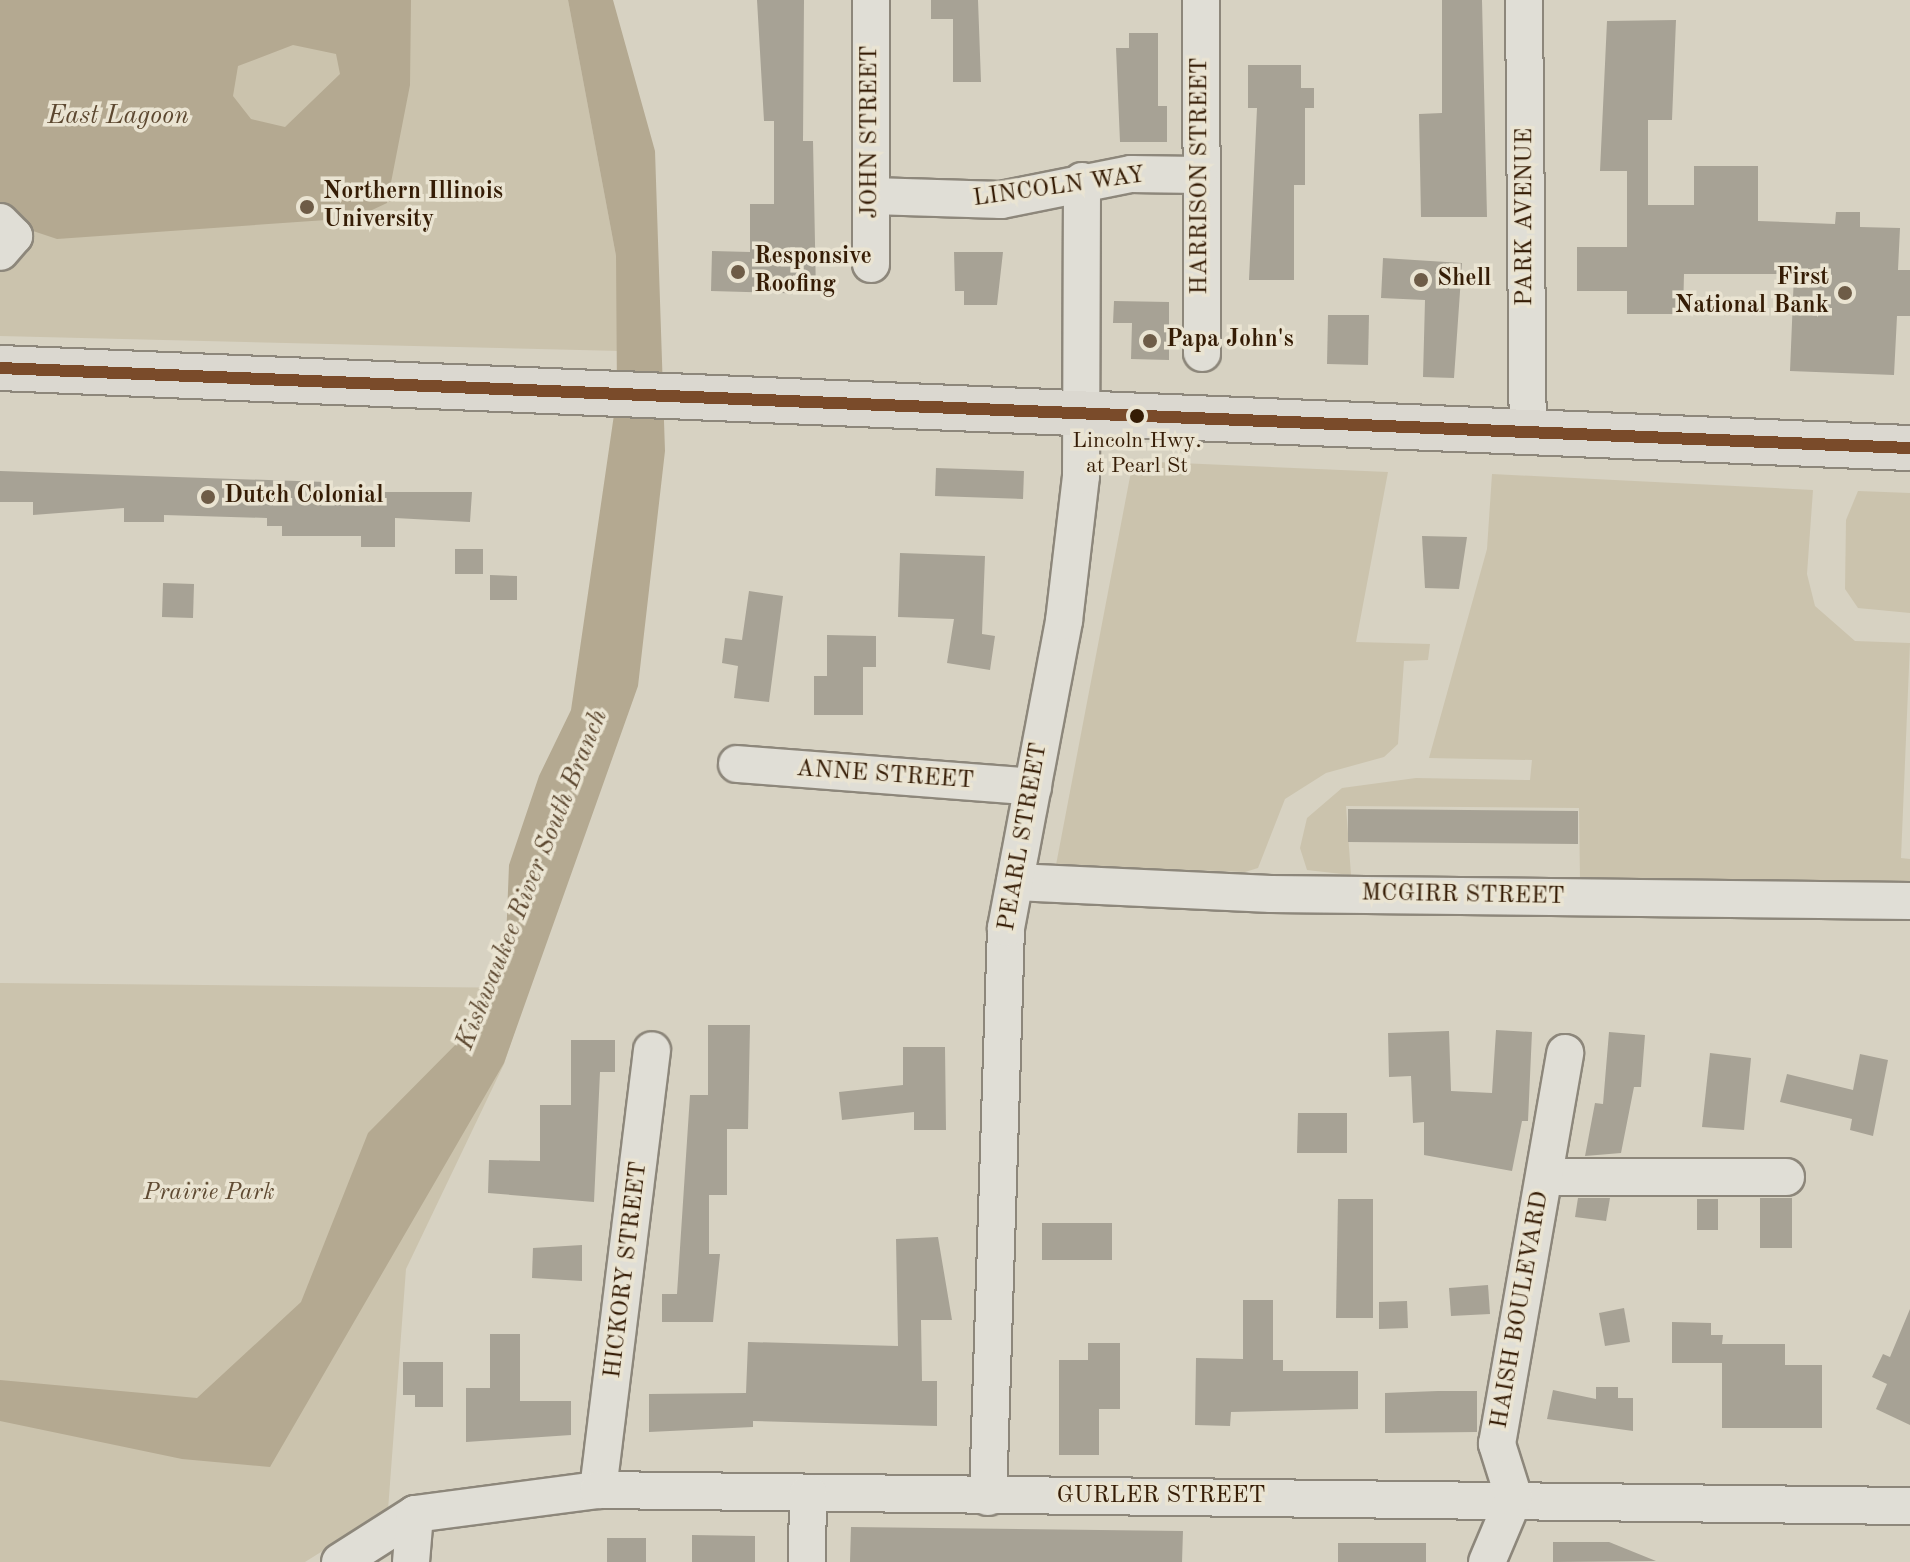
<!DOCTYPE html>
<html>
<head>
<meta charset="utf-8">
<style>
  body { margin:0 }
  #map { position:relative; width:1910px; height:1562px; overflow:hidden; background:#d7d2c2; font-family:"Old Standard TT",serif }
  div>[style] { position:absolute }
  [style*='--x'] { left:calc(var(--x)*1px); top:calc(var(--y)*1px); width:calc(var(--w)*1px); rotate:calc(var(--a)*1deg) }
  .green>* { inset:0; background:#cbc3ad }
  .water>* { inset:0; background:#b4a991 }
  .building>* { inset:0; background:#a7a295 }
  .roads { filter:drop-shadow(2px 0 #8d877b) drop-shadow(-2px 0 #8d877b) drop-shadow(0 2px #8d877b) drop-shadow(0 -2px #8d877b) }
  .minor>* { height:36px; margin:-18px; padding:0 18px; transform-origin:18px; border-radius:18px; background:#e0ded6 }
  .major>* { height:44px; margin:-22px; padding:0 22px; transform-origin:22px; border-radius:22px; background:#dbd8d0 }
  .bus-1>* { height:12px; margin:-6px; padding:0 6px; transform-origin:6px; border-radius:6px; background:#7a4b2a }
  .dots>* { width:22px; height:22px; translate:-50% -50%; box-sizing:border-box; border:4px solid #eae4d2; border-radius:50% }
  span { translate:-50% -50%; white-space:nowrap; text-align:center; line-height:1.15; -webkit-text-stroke:7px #eae4d2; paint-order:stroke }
  .bus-label { font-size:22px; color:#351c05 }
  .street-label { font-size:24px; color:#351c05 }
  .poi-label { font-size:24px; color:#351c05; font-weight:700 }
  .left { translate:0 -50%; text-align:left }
  .right { translate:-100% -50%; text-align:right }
  .park-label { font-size:24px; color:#5f4a32; font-style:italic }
  .water-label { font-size:26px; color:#5c472f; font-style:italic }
</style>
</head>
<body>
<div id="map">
  <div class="green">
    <i style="clip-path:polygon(0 0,568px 0,616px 256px,620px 351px,0 336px)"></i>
    <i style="clip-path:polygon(1133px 461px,1388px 472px,1356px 642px,1430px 644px,1428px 660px,1404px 661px,1398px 744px,1384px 757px,1326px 773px,1285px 799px,1258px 868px,1245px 872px,1056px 865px)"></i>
    <i style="clip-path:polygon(1492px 474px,1813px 490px,1807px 574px,1815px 606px,1855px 641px,1910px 643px,1901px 858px,1910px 859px,1910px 886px,1580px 880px,1579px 808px,1346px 806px,1351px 875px,1307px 870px,1300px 848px,1307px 818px,1342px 788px,1416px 778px,1530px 780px,1532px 760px,1429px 758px,1487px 549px)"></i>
    <i style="clip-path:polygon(1858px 491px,1910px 493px,1910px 613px,1858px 608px,1845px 589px,1846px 520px)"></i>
    <i style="clip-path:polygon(0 983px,529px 988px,504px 1064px,406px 1269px,388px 1510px,305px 1562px,0 1562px)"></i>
  </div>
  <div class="water">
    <i style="clip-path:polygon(evenodd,0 0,411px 0,410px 85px,387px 203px,355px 218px,57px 239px,27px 229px,0 208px,0 0,293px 45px,336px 54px,340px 74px,285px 127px,251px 119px,233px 96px,238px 66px,293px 45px)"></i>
    <i style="clip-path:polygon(568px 0,613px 0,655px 151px,665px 451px,638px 686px,504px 1063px,270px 1467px,182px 1459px,0 1421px,0 1380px,197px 1398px,301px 1302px,368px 1133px,472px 1028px,506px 941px,509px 865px,539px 776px,571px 710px,617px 394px,616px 256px)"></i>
  </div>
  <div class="building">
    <i style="clip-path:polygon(757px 0,804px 0,803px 141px,813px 141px,816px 294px,711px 291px,712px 251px,750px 252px,750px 204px,774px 204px,774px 121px,764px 121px)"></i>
    <i style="clip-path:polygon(931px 0,978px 0,981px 82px,953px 82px,953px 19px,931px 19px)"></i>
    <i style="clip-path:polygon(1442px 0,1482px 0,1487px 217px,1421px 217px,1419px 114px,1442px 113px)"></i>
    <i style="clip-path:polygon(1676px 20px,1672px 120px,1648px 120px,1648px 205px,1694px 205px,1694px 166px,1758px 166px,1758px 221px,1835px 224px,1836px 212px,1860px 212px,1860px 227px,1900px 228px,1898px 270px,1910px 270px,1910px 316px,1897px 316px,1894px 375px,1790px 371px,1794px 274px,1684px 274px,1683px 314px,1627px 314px,1627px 291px,1577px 291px,1577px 247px,1627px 247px,1627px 171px,1600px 171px,1607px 21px)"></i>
    <i style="clip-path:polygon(1129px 33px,1158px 33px,1158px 106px,1167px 106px,1167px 142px,1120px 142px,1116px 48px,1129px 48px)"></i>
    <i style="clip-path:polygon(1248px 65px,1301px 65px,1301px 88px,1314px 88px,1314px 108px,1305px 108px,1305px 185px,1294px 185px,1294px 280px,1249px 280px,1257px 108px,1248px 108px)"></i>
    <i style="clip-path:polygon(954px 252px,1003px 252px,997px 305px,964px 305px,964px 291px,955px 291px)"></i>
    <i style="clip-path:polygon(1383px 258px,1462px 263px,1454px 378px,1423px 377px,1425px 300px,1381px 298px)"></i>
    <i style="clip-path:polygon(1114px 301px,1169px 302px,1169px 360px,1131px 359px,1132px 323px,1113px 323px)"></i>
    <i style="clip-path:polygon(1328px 315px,1369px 315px,1368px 365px,1327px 364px)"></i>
    <i style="clip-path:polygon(936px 468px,1024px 471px,1023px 499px,935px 496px)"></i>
    <i style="clip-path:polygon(0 471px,326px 482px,326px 492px,472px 492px,470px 522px,395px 518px,395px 547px,361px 547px,361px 536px,282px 536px,282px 526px,267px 526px,267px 518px,164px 515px,164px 522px,124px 522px,124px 508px,33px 515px,33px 502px,0 502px)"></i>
    <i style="clip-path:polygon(1422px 536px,1467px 537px,1459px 589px,1425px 588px)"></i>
    <i style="clip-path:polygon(455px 549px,483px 549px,483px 574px,455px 574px)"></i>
    <i style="clip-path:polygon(900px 553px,985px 556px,982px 634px,995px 636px,990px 670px,947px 663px,954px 619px,898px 617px)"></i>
    <i style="clip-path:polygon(490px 575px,517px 576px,517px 600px,490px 600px)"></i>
    <i style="clip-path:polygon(163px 583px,194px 584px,193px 618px,162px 617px)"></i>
    <i style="clip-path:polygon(749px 591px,783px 596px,769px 702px,734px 698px,738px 666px,722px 663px,725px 638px,742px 640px)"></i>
    <i style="clip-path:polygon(827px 635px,876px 636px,876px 667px,863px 667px,863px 715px,814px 715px,814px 676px,827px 676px)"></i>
    <i style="clip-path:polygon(1348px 809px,1578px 811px,1578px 844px,1348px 842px)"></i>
    <i style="clip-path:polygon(708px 1025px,750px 1025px,748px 1129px,727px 1129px,727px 1195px,709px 1195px,709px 1254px,720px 1254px,713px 1322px,662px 1322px,662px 1294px,677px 1294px,690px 1095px,708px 1095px)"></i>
    <i style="clip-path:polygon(1496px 1030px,1532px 1032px,1528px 1121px,1522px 1121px,1512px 1171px,1424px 1155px,1424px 1122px,1413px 1123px,1411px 1076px,1389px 1077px,1388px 1033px,1449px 1031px,1451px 1091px,1492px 1093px)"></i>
    <i style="clip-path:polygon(1609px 1032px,1645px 1035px,1641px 1087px,1634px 1087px,1621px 1153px,1585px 1156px,1595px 1103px,1603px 1104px)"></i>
    <i style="clip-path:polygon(571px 1040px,615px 1040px,615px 1072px,600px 1072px,594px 1202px,488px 1193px,489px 1160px,540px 1161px,540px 1105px,571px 1105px)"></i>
    <i style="clip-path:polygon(903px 1047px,945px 1047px,946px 1130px,914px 1130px,914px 1112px,842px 1120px,839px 1092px,903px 1085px)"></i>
    <i style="clip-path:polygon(1710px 1053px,1751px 1058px,1744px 1130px,1702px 1127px)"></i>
    <i style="clip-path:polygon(1860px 1054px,1888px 1060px,1873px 1136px,1850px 1130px,1852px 1119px,1780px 1102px,1787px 1074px,1853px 1090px)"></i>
    <i style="clip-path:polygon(1298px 1113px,1347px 1113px,1347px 1153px,1297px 1153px)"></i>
    <i style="clip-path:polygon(1578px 1198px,1610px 1198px,1606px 1221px,1575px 1217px)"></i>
    <i style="clip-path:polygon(1760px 1198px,1792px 1198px,1792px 1248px,1760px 1248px)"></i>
    <i style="clip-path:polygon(1338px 1199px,1373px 1199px,1373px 1318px,1336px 1318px)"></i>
    <i style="clip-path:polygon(1697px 1199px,1718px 1199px,1718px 1230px,1697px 1230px)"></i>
    <i style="clip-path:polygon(1042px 1223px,1112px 1223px,1112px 1260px,1042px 1260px)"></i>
    <i style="clip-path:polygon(938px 1237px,952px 1320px,921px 1320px,922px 1381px,937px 1381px,937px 1426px,753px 1421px,753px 1427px,649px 1432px,649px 1394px,746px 1393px,748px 1342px,898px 1346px,896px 1239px)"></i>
    <i style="clip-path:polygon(582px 1245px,582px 1281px,532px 1278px,533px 1248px)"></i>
    <i style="clip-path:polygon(1488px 1285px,1490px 1314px,1451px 1316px,1449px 1288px)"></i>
    <i style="clip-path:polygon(1243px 1300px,1273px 1300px,1273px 1360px,1283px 1360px,1283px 1371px,1358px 1371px,1358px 1409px,1231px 1412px,1230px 1426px,1195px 1425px,1196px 1358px,1243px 1359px)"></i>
    <i style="clip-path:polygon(1407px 1301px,1408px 1328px,1379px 1329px,1379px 1302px)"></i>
    <i style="clip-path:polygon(1624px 1308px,1630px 1342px,1605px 1346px,1599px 1313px)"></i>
    <i style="clip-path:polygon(1910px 1309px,1910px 1425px,1876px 1409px,1887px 1384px,1872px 1377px,1883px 1354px,1890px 1357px)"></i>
    <i style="clip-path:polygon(1672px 1322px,1711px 1323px,1711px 1335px,1723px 1335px,1722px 1344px,1785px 1344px,1785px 1365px,1822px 1365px,1822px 1428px,1722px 1428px,1722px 1363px,1672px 1363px)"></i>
    <i style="clip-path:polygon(490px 1334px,520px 1334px,520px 1401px,571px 1401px,571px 1435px,466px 1442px,466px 1388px,490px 1388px)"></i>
    <i style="clip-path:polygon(1088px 1343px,1120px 1343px,1120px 1409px,1099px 1409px,1099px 1455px,1059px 1455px,1059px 1360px,1088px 1360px)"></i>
    <i style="clip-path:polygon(403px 1362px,443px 1362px,443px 1407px,415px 1407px,415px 1395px,403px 1395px)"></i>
    <i style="clip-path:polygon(1596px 1387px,1618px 1387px,1618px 1398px,1633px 1398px,1633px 1431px,1547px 1419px,1553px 1390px,1596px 1399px)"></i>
    <i style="clip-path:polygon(1438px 1391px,1477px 1391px,1477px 1432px,1385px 1433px,1385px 1393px)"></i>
    <i style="clip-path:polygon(851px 1527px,1183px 1531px,1182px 1562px,850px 1562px)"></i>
    <i style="clip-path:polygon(692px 1535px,755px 1536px,755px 1562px,692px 1562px)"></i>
    <i style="clip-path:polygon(607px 1538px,646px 1538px,646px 1562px,607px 1562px)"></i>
    <i style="clip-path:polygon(1553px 1542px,1609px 1542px,1656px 1561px,1553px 1562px)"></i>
    <i style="clip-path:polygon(1338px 1543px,1426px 1543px,1426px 1562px,1338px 1562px)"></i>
  </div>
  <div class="roads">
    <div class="minor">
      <i style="--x:1201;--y:0;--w:353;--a:89.8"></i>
      <i style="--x:1524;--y:0;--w:433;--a:89.5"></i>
      <i style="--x:872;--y:196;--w:129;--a:1.8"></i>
      <i style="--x:1001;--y:200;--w:133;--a:-11.3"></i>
      <i style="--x:1131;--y:174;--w:68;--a:0.8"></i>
      <i style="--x:0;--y:222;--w:20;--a:45"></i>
      <i style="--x:14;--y:236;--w:21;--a:131"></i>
      <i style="--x:871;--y:264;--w:264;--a:-90"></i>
      <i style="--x:737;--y:764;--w:297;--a:4.4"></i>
      <i style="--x:1015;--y:882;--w:256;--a:2.7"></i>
      <i style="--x:1271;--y:894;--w:639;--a:0.63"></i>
      <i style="--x:1545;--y:1177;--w:241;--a:0"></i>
      <i style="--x:598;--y:1490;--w:443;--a:-83"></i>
      <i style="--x:988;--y:1497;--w:569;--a:-88.19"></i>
      <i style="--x:1006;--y:928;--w:312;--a:-79.3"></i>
      <i style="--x:1064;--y:621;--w:146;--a:-83.3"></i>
      <i style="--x:1081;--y:476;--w:295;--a:-89.8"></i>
      <i style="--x:340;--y:1562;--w:89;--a:-32.6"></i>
      <i style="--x:415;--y:1514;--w:185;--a:-7.5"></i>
      <i style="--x:598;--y:1490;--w:1312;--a:0.7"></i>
      <i style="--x:411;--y:1562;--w:48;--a:-85.2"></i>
      <i style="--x:807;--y:1562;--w:69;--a:-89.2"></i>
      <i style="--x:1487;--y:1562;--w:69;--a:-67.1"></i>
      <i style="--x:1514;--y:1498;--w:57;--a:-107.5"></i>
      <i style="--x:1497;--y:1444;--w:397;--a:-80.1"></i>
    </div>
    <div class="major">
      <i style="--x:0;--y:368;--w:1912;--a:2.4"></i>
    </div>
  </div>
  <div class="bus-1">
    <i style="--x:0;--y:368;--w:1912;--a:2.4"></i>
  </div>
  <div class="dots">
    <i style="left:307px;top:207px;background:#6e5c47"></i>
    <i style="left:738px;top:272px;background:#6e5c47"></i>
    <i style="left:1421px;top:280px;background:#6e5c47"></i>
    <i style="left:1845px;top:293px;background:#6e5c47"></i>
    <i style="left:1150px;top:341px;background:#6e5c47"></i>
    <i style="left:1137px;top:416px;background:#351c05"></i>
    <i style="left:208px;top:497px;background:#6e5c47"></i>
  </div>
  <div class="bus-label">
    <span style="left:1137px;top:454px">Lincoln Hwy.<br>at Pearl St</span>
  </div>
  <div class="street-label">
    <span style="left:871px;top:132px;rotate:-90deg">JOHN STREET</span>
    <span style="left:1201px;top:176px;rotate:-90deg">HARRISON STREET</span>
    <span style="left:1059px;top:188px;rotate:-8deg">LINCOLN WAY</span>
    <span style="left:1526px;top:217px;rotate:-90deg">PARK AVENUE</span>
    <span style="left:885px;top:776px;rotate:4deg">ANNE STREET</span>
    <span style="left:1024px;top:837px;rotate:-80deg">PEARL STREET</span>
    <span style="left:1463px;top:896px;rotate:1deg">MCGIRR STREET</span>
    <span style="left:627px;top:1270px;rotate:-83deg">HICKORY STREET</span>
    <span style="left:1521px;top:1310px;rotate:-80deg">HAISH BOULEVARD</span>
    <span style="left:1161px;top:1497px">GURLER STREET</span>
  </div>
  <div class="poi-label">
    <span class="left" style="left:323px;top:207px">Northern Illinois<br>University</span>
    <span class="left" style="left:754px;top:272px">Responsive<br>Roofing</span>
    <span class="right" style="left:1829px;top:293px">First<br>National Bank</span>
    <span class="left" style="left:1437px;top:280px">Shell</span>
    <span class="left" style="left:1166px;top:341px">Papa John's</span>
    <span class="left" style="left:224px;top:497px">Dutch Colonial</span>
  </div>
  <div class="park-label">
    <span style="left:209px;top:1194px">Prairie Park</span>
  </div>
  <div class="water-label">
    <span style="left:118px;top:117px">East Lagoon</span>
    <span style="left:533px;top:880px;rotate:-68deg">Kishwaukee River South Branch</span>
  </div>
</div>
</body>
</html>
